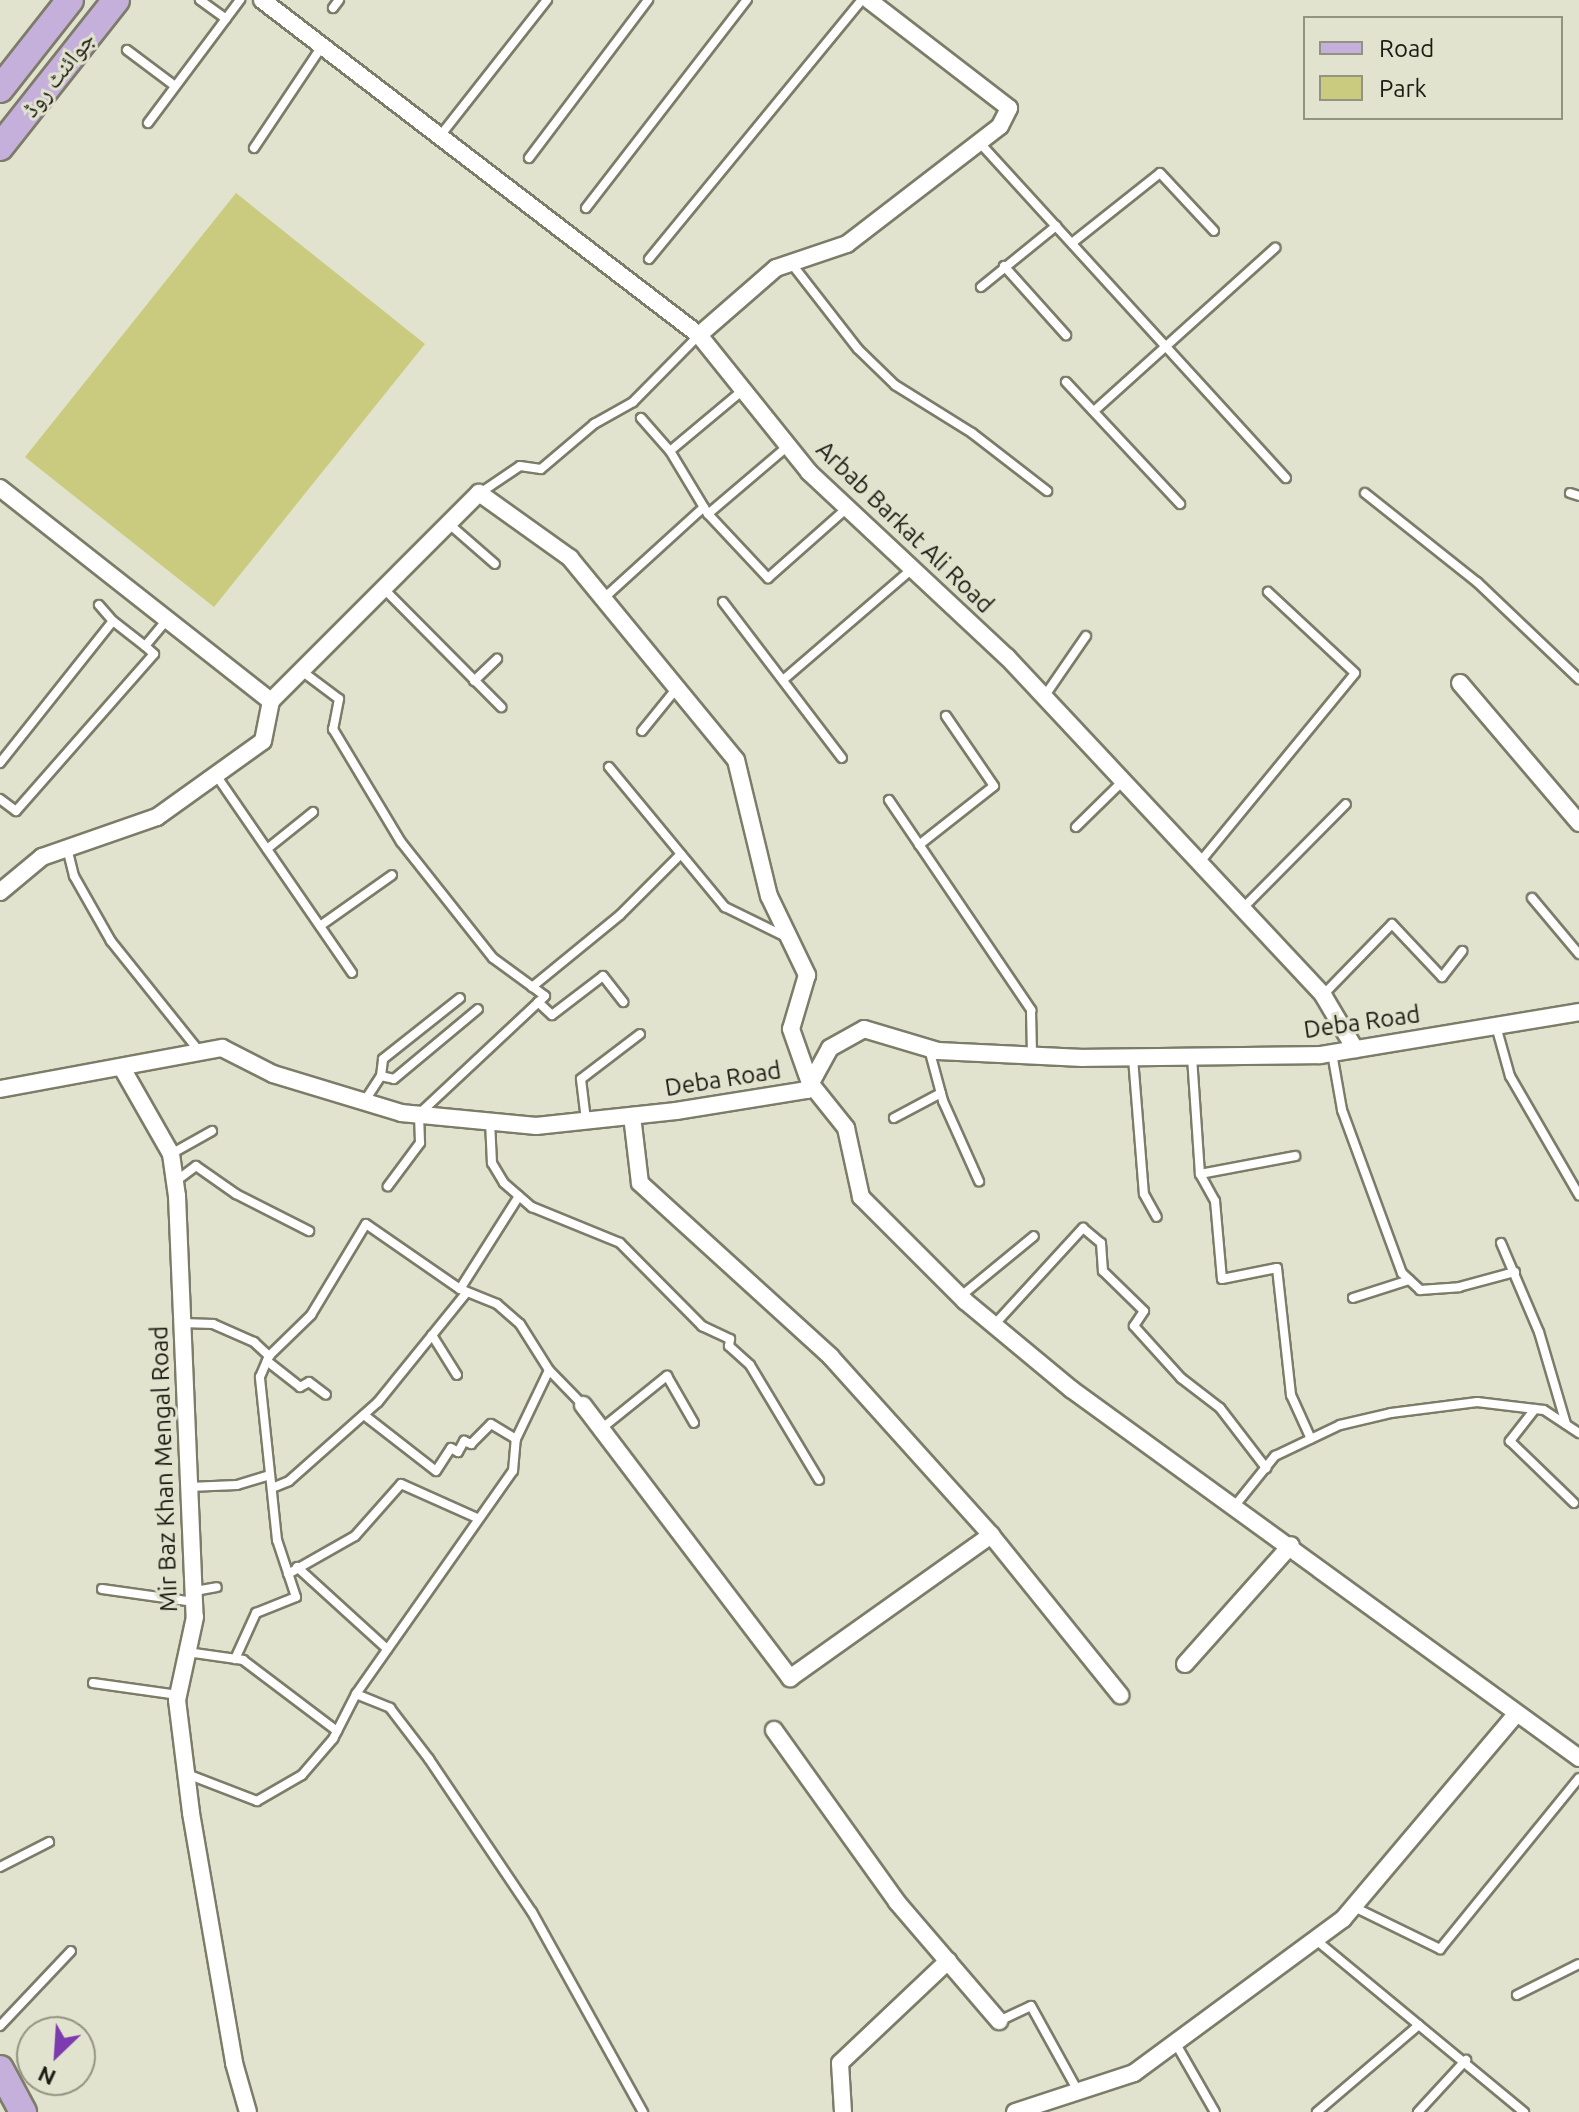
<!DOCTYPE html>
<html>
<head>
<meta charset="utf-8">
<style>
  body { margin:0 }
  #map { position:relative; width:1579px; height:2112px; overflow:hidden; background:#e2e3ce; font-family:Ubuntu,"Noto Naskh Arabic",sans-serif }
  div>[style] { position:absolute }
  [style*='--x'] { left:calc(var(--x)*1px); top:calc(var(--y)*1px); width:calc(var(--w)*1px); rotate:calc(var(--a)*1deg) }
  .green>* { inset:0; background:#cacb7e }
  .roads { filter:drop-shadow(2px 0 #7c7c69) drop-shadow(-2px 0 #7c7c69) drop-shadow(0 2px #7c7c69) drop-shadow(0 -2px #7c7c69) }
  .lane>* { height:8px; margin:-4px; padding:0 4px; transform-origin:4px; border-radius:4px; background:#fff }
  .street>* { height:16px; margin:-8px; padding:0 8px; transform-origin:8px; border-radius:8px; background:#fff }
  .primary>* { height:26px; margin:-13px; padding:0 13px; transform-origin:13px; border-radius:13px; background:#c5afdb }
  span { translate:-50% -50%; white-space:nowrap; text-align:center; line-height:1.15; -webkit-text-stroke:6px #e2e3ce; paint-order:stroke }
  .street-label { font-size:24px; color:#1c1c14 }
  .legend { position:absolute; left:1303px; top:16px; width:260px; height:104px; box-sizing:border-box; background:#e2e3ce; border:2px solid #939384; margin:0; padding:10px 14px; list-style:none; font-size:24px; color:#1c1c14 }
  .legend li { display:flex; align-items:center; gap:16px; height:40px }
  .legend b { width:40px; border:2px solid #939384 }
  .north { position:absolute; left:16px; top:2016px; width:80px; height:80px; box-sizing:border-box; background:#e2e3ce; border:2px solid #939384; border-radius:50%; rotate:205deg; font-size:22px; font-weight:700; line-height:32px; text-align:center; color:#1c1c14 }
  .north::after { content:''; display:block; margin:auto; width:28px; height:36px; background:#7c3baf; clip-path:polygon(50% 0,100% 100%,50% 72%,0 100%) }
</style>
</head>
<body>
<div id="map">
  <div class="green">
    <i style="clip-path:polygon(236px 193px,425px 344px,214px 607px,25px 457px)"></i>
  </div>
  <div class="roads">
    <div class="lane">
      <i style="--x:200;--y:0;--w:32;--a:36"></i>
      <i style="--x:333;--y:8;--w:10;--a:-53"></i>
      <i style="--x:127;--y:50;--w:60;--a:36.9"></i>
      <i style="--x:148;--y:123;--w:154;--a:-53.2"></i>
      <i style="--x:440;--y:136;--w:173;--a:-51.8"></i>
      <i style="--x:979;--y:142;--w:455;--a:47.6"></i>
      <i style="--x:254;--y:148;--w:123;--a:-56.3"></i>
      <i style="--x:529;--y:158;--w:198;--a:-53"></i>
      <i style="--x:586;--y:208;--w:263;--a:-52.3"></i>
      <i style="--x:1072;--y:243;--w:112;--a:-38.5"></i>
      <i style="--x:1160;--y:173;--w:79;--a:47"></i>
      <i style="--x:649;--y:259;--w:335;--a:-50.6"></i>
      <i style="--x:791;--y:263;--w:109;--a:52.1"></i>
      <i style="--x:858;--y:349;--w:52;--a:44.2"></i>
      <i style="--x:895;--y:385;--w:91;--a:31.9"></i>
      <i style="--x:972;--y:433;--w:95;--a:37.7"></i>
      <i style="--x:1004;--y:266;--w:93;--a:48.1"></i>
      <i style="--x:981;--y:287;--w:97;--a:-39.1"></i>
      <i style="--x:1066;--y:382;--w:167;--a:46.9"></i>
      <i style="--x:1094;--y:411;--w:244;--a:-42"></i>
      <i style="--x:641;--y:418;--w:44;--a:48.7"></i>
      <i style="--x:670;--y:451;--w:74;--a:58.9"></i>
      <i style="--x:708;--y:514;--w:88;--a:46.8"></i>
      <i style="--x:768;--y:578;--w:106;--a:-41.5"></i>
      <i style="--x:670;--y:451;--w:95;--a:-39.9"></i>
      <i style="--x:480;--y:493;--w:48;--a:-34"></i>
      <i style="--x:520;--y:466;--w:21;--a:8"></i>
      <i style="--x:541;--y:469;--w:70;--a:-40.3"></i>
      <i style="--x:594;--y:424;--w:45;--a:-29.4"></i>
      <i style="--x:633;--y:402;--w:94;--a:-45.4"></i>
      <i style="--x:1365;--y:493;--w:143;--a:38.5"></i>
      <i style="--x:1477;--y:582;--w:141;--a:43.6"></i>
      <i style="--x:1570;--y:493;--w:9;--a:18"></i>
      <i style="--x:708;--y:514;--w:105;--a:-40.4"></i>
      <i style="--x:448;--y:523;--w:62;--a:41.1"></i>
      <i style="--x:383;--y:588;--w:168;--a:45.2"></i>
      <i style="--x:604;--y:598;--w:135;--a:-42.3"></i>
      <i style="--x:723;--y:602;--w:196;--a:52.7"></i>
      <i style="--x:99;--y:605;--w:21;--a:49"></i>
      <i style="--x:299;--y:669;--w:50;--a:36.9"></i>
      <i style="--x:339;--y:699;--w:31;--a:101"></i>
      <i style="--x:333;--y:729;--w:132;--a:59"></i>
      <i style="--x:401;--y:842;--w:148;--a:51.6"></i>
      <i style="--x:493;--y:958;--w:64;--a:36.2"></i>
      <i style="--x:545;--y:996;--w:173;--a:136.9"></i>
      <i style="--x:419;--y:1114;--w:29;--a:88"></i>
      <i style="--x:420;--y:1143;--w:54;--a:126.7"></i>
      <i style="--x:783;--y:680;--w:170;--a:-40.7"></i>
      <i style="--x:474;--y:681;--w:32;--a:-44"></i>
      <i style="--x:1044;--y:697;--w:74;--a:-55.5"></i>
      <i style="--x:642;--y:731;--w:55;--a:-50.9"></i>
      <i style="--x:0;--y:763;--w:181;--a:-51.5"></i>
      <i style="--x:113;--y:621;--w:41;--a:38"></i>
      <i style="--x:609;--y:767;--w:182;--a:50.4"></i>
      <i style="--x:725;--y:907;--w:70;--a:26.2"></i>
      <i style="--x:216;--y:775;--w:240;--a:55.5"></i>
      <i style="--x:0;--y:799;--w:20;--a:37"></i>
      <i style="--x:16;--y:811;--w:209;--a:-48.7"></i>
      <i style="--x:154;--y:654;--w:12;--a:-138"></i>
      <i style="--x:145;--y:646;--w:35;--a:-50"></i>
      <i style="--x:889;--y:800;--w:254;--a:55.9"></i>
      <i style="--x:1031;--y:1010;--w:45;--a:88.7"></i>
      <i style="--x:1076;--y:827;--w:64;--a:-44.4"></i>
      <i style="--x:919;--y:845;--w:95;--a:-38.2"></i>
      <i style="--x:994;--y:786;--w:85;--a:-124.4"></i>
      <i style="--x:67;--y:848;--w:29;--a:76"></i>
      <i style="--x:74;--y:876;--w:75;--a:60.4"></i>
      <i style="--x:111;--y:941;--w:142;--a:51.3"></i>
      <i style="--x:267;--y:849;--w:59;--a:-38.8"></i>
      <i style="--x:1200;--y:862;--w:244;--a:-50.6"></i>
      <i style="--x:1355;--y:673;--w:119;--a:-137"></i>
      <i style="--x:1532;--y:898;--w:73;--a:50"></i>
      <i style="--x:1243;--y:908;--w:146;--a:-45.3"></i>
      <i style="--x:320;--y:926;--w:88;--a:-35.3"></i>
      <i style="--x:532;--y:987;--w:114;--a:-39.3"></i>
      <i style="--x:620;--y:915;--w:86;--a:-45"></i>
      <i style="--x:1323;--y:995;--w:99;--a:-45.8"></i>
      <i style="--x:1392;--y:924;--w:73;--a:46.7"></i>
      <i style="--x:1442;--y:977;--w:33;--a:-52"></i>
      <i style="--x:538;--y:1002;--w:19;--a:43"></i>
      <i style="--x:552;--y:1015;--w:64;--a:-37.4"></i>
      <i style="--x:603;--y:976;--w:33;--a:52"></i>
      <i style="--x:1496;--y:1026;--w:52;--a:74.4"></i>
      <i style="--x:1510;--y:1076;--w:138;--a:59.9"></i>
      <i style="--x:929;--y:1049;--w:54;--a:74.9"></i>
      <i style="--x:943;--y:1101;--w:88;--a:65.8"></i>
      <i style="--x:1332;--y:1053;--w:58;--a:80"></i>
      <i style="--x:1342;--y:1110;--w:174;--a:69.8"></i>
      <i style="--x:1402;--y:1273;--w:25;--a:43"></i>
      <i style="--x:1420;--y:1290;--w:39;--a:-4"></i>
      <i style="--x:1459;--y:1287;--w:58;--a:-15"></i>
      <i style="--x:1192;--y:1057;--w:117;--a:86.1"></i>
      <i style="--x:1200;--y:1174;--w:31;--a:61"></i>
      <i style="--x:1215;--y:1201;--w:78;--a:84.9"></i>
      <i style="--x:1222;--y:1279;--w:56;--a:-11.3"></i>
      <i style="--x:1277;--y:1268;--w:128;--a:83.7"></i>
      <i style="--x:1291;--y:1395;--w:48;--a:65.6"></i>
      <i style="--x:1133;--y:1058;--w:136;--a:85.4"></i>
      <i style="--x:1144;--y:1194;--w:26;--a:61"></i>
      <i style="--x:381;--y:1076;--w:17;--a:-83"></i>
      <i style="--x:383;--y:1059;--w:98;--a:-38.4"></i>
      <i style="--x:364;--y:1102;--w:31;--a:-57"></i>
      <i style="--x:381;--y:1076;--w:13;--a:13"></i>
      <i style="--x:394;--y:1079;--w:109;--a:-39.8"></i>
      <i style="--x:894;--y:1118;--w:53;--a:-28"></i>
      <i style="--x:586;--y:1120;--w:41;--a:-97"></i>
      <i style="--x:581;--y:1079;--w:74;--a:-37.3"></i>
      <i style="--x:490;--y:1121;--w:42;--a:87.3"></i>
      <i style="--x:492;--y:1163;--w:23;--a:59"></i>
      <i style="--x:504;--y:1183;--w:37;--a:41"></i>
      <i style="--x:532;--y:1207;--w:95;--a:22.2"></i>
      <i style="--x:620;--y:1243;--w:117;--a:45.3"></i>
      <i style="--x:702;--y:1326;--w:31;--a:25"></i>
      <i style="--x:730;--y:1339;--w:7;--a:98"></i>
      <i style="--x:729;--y:1346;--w:28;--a:42"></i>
      <i style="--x:750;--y:1365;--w:134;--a:59"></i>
      <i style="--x:171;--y:1154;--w:47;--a:-29.3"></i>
      <i style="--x:1200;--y:1174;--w:97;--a:-10.7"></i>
      <i style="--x:176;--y:1181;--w:25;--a:-37"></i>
      <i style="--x:196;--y:1166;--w:49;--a:35"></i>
      <i style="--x:236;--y:1194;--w:82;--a:26.9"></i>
      <i style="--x:1501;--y:1243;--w:97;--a:66.9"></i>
      <i style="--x:1539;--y:1332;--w:96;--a:73.6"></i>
      <i style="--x:460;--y:1289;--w:110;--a:-57.6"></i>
      <i style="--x:961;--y:1296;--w:94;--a:-39.4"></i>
      <i style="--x:1353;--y:1298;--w:59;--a:-17.8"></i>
      <i style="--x:182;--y:1323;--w:31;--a:2"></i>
      <i style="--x:213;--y:1324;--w:45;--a:23.7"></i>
      <i style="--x:254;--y:1342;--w:21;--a:43"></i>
      <i style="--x:994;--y:1325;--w:132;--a:-47.5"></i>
      <i style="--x:1083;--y:1228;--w:23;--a:40"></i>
      <i style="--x:1101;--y:1243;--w:28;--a:86"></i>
      <i style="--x:1103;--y:1271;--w:57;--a:44.3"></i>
      <i style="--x:1144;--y:1311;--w:18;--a:124"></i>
      <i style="--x:1134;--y:1326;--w:70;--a:47.9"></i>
      <i style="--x:1181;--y:1378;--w:49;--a:37.6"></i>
      <i style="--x:1220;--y:1408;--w:76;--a:52.5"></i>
      <i style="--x:432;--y:1335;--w:47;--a:58"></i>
      <i style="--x:267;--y:1361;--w:42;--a:38.2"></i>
      <i style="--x:300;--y:1387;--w:10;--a:-29"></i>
      <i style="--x:309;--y:1382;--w:21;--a:37"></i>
      <i style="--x:1535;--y:1409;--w:41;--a:128"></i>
      <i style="--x:1510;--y:1441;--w:89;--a:44.1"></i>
      <i style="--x:364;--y:1415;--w:91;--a:37.9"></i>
      <i style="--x:436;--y:1471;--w:27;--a:-57"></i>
      <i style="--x:451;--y:1448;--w:8;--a:30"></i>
      <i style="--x:458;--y:1452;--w:13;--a:-61"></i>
      <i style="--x:464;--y:1441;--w:8;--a:23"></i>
      <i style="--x:471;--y:1444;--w:28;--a:-45"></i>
      <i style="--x:491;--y:1424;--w:29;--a:31"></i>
      <i style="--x:601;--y:1429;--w:85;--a:-38.8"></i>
      <i style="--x:667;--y:1376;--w:54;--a:60.1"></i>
      <i style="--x:189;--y:1487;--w:48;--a:-2.4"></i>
      <i style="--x:237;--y:1485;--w:34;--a:-17"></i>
      <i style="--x:272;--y:1488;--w:18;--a:-22"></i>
      <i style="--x:289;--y:1481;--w:119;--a:-41.6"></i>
      <i style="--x:378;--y:1402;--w:141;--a:-51"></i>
      <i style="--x:1233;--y:1508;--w:67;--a:-51.1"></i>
      <i style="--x:1275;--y:1456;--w:72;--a:-25.5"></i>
      <i style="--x:1340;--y:1425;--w:52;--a:-13.2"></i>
      <i style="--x:1391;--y:1413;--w:87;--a:-7.3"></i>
      <i style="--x:1477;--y:1402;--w:67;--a:6.8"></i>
      <i style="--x:1544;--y:1410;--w:42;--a:33.3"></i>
      <i style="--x:297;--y:1567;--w:122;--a:42.3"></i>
      <i style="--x:288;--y:1574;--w:77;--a:-29.6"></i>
      <i style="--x:355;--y:1536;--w:69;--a:-48.5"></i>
      <i style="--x:401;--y:1484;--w:83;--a:24.1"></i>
      <i style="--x:102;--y:1589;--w:93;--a:8"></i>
      <i style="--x:195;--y:1591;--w:22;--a:-10"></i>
      <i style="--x:187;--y:1652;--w:57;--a:8.1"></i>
      <i style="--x:243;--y:1660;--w:118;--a:37.1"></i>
      <i style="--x:235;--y:1659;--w:51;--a:-65.5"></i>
      <i style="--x:256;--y:1613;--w:43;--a:-21.8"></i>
      <i style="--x:296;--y:1597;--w:60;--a:-108.4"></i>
      <i style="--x:277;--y:1540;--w:164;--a:-96"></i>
      <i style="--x:260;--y:1377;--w:23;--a:-67"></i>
      <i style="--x:269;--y:1356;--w:59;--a:-44.3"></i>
      <i style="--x:311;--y:1315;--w:106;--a:-58.9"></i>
      <i style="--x:366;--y:1224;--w:114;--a:34.7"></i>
      <i style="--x:460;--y:1289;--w:40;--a:22"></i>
      <i style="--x:497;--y:1304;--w:30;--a:41"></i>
      <i style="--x:520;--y:1324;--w:54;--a:57.8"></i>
      <i style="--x:549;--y:1370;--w:49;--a:45.8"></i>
      <i style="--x:93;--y:1683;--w:86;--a:8"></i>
      <i style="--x:356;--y:1694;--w:37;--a:22"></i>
      <i style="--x:390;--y:1708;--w:64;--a:52.6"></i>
      <i style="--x:429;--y:1759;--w:184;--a:56.1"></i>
      <i style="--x:532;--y:1912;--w:229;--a:61"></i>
      <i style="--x:187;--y:1774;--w:75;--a:21.1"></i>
      <i style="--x:257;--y:1801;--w:52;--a:-30"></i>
      <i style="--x:302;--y:1775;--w:48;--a:-49.3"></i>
      <i style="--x:333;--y:1739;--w:51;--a:-62.9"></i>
      <i style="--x:356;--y:1694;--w:273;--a:-54.9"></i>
      <i style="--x:513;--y:1471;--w:32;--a:-85"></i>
      <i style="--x:516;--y:1439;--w:76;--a:-64.4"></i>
      <i style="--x:0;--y:1867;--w:55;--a:-27"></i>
      <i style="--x:1354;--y:1907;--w:96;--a:26"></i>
      <i style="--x:1440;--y:1949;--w:220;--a:-50.9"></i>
      <i style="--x:1316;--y:1940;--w:270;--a:39.6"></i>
      <i style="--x:1517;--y:1995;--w:69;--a:-26.6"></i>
      <i style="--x:999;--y:2021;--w:35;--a:-25"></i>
      <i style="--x:1031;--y:2006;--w:97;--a:61.1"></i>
      <i style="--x:0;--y:2026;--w:103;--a:-46.6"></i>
      <i style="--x:1176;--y:2044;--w:78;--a:60.2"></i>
      <i style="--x:1317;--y:2112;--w:134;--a:-40.5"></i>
      <i style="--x:1418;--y:2112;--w:71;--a:-47.3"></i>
    </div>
    <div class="street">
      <i style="--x:262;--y:0;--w:551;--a:37.47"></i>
      <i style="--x:699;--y:335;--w:176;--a:51.2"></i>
      <i style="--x:809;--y:472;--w:271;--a:43.1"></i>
      <i style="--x:1007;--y:657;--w:463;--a:46.9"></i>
      <i style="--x:1323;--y:995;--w:63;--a:59.3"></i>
      <i style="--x:699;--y:335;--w:102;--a:-41"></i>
      <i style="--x:776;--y:268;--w:75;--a:-18.7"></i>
      <i style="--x:847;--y:244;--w:193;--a:-37.6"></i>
      <i style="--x:1000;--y:126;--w:20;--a:-63"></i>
      <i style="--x:1009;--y:108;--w:177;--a:-142.4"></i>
      <i style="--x:0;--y:488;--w:345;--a:38.2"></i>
      <i style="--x:1460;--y:683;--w:184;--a:49.6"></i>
      <i style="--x:0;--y:892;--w:55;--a:-39.8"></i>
      <i style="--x:42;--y:857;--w:122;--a:-19.2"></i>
      <i style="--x:157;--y:817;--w:130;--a:-35.6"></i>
      <i style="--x:263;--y:741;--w:41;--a:-78.7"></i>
      <i style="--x:271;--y:701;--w:294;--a:-45"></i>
      <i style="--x:479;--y:493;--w:112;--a:35.5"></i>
      <i style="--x:570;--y:558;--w:261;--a:50.6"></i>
      <i style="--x:736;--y:760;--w:140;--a:76.4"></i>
      <i style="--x:769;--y:896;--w:88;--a:64.3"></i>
      <i style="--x:807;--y:975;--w:56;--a:106.5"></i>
      <i style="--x:791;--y:1029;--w:57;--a:70.6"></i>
      <i style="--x:810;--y:1083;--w:58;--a:51.3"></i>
      <i style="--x:846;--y:1128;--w:71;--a:77.7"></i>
      <i style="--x:861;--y:1197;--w:147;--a:45"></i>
      <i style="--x:965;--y:1301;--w:138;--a:39.7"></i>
      <i style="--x:1071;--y:1389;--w:628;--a:35.99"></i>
      <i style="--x:122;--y:1068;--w:99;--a:60.3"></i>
      <i style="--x:171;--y:1154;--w:42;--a:81.9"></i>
      <i style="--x:177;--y:1196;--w:421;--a:87.6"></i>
      <i style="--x:195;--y:1617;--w:85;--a:102.2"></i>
      <i style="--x:177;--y:1700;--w:114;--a:82.9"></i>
      <i style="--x:191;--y:1813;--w:254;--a:80.2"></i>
      <i style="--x:234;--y:2063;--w:51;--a:74.1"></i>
      <i style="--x:0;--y:1089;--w:226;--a:-10.5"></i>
      <i style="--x:222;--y:1048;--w:57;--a:27"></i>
      <i style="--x:273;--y:1074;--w:134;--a:16.9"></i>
      <i style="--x:401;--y:1113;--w:136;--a:5.5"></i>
      <i style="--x:536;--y:1126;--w:141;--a:-6.1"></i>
      <i style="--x:676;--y:1111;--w:133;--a:-9.1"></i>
      <i style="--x:807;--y:1090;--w:48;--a:-61.3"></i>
      <i style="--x:830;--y:1048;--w:39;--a:-29"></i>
      <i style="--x:864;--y:1029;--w:77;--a:16.6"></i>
      <i style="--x:938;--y:1051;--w:145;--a:2.8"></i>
      <i style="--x:1083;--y:1058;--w:237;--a:-0.7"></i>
      <i style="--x:1320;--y:1055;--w:263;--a:-9.4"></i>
      <i style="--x:632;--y:1116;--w:67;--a:83.2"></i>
      <i style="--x:640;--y:1183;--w:258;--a:42.3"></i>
      <i style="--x:831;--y:1357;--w:239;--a:48"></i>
      <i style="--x:991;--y:1535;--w:206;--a:51.1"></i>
      <i style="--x:583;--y:1405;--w:343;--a:52.8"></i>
      <i style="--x:790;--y:1678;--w:247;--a:-35.4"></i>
      <i style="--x:1185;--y:1664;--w:159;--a:-48.3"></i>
      <i style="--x:774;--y:1730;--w:211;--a:54.4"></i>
      <i style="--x:897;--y:1902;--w:157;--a:49.4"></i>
      <i style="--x:843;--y:2112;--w:49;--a:-93.5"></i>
      <i style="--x:840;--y:2063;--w:149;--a:-43.4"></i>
      <i style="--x:1015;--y:2112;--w:125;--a:-18.1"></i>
      <i style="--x:1134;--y:2073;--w:260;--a:-36.4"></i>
      <i style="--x:1343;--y:1919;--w:268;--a:-49.8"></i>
    </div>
    <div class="primary">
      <i style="--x:0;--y:89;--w:113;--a:-51.8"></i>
      <i style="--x:0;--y:147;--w:187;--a:-51.7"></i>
      <i style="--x:0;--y:2069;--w:49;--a:61.9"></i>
    </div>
  </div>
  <div class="street-label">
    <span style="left:58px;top:74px;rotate:-52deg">جوائنٹ روڈ</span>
    <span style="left:905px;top:527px;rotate:44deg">Arbab Barkat Ali Road</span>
    <span style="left:1362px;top:1022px;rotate:-8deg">Deba Road</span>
    <span style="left:723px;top:1079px;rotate:-9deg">Deba Road</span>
    <span style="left:164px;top:1469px;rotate:-92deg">Mir Baz Khan Mengal Road</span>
  </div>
  <ul class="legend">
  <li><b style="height:10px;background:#c5afdb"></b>Road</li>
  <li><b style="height:22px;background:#cacb7e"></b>Park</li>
  </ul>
  <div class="north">N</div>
</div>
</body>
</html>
